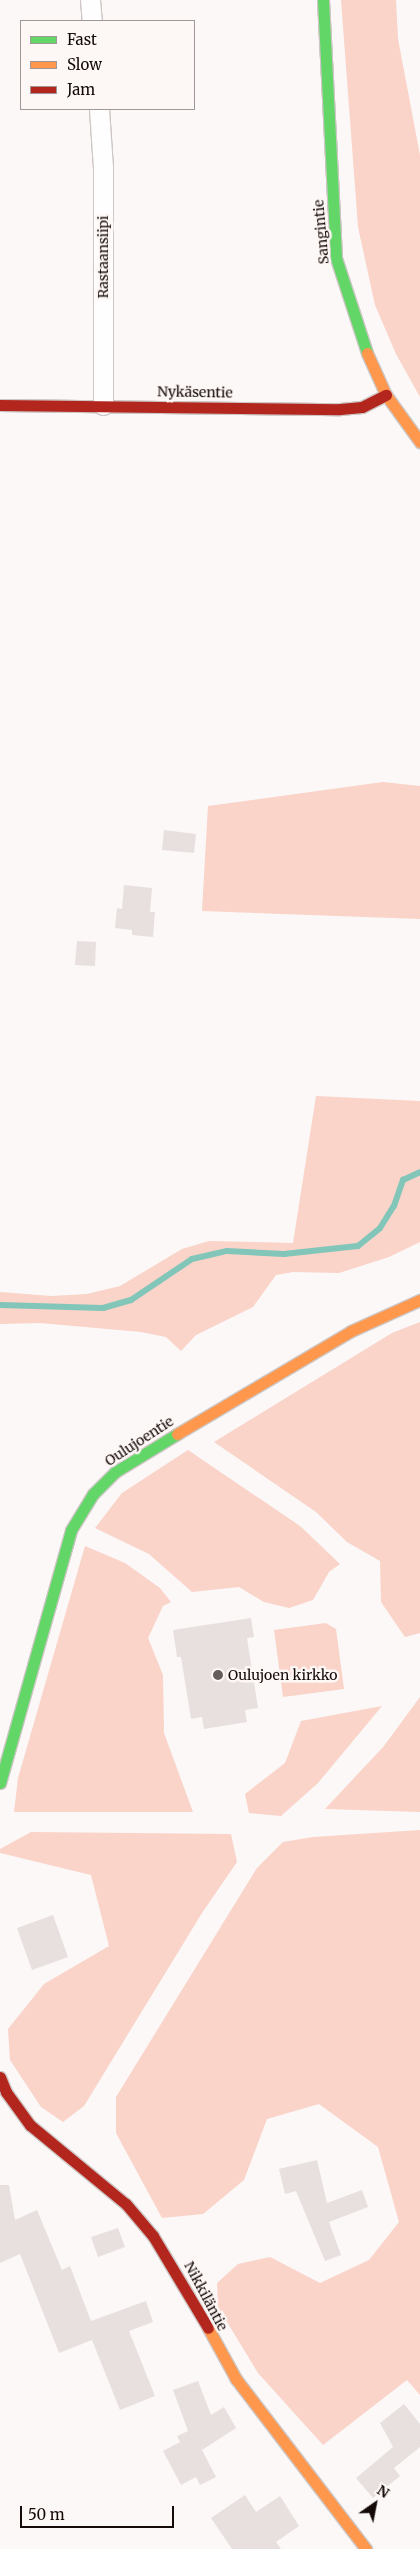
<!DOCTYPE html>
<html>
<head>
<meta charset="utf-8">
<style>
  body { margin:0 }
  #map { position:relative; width:420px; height:2549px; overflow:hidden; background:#fbf8f7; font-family:Merriweather,serif }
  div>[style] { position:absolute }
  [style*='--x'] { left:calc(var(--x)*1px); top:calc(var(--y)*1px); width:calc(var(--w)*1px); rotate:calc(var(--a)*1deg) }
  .green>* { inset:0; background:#fad3c9 }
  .stream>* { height:6px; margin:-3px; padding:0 3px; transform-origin:3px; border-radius:3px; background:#82c6b9 }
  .building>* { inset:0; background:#e8e0de }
  .roads { filter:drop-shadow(1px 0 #cdc6c4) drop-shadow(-1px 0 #cdc6c4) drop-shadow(0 1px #cdc6c4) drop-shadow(0 -1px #cdc6c4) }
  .street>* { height:19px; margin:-9.5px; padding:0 9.5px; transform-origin:9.5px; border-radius:9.5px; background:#fefefe }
  .fast>* { height:11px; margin:-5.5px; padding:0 5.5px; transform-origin:5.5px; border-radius:5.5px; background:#63d668 }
  .slow>* { height:11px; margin:-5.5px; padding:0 5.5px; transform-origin:5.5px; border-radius:5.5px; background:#ff974d }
  .jam>* { height:11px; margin:-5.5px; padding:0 5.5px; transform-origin:5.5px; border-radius:5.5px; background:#b3261e }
  .dots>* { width:14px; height:14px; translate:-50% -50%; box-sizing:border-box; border:2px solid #fdf7f5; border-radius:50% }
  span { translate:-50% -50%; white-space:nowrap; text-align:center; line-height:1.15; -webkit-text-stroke:5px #fdf7f5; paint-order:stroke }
  .street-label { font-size:14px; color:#140a08 }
  .poi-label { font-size:14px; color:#140a08 }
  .left { translate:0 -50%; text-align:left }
  .legend { position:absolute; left:20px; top:20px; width:175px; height:90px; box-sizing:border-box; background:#fdf7f5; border:1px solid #a09896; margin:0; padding:6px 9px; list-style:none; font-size:15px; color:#140a08 }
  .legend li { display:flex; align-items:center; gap:10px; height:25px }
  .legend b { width:25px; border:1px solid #a09896 }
  .north { position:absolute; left:350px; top:2479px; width:50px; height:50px; -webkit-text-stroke:4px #fdf7f5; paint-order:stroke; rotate:33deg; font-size:14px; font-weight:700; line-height:20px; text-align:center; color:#140a08 }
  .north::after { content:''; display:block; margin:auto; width:18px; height:22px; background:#140a08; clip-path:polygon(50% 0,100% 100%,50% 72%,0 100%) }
  .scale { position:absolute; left:20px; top:2506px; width:154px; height:22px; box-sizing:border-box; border:2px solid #140a08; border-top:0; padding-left:6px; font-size:15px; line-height:18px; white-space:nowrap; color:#140a08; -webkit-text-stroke:4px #fdf7f5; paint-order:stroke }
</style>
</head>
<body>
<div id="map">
  <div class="green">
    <i style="clip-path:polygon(341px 0,396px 0,398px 39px,420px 155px,420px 397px,396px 354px,375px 305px,358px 227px)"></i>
    <i style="clip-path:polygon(383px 782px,420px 786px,420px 919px,202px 911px,208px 806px)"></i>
    <i style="clip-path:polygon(316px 1096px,420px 1101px,420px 1242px,389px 1257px,339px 1273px,293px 1272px,276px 1275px,253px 1307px,196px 1335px,181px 1351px,166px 1337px,141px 1332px,40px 1323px,0 1324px,0 1292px,51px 1296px,87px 1294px,120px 1286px,182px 1249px,209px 1241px,293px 1243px)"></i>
    <i style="clip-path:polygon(420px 1322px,420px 1633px,405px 1637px,381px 1602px,380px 1561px,347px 1542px,316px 1512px,214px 1442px,392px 1333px)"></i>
    <i style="clip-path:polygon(188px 1450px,300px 1526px,340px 1564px,329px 1572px,313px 1600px,289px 1608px,264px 1602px,239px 1587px,192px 1592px,149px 1554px,95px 1528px,122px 1493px)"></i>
    <i style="clip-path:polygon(85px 1546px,125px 1563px,160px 1588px,171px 1602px,163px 1606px,148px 1638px,163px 1675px,164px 1733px,193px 1812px,14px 1812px,18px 1778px)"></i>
    <i style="clip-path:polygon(326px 1623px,336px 1629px,344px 1689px,283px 1697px,274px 1630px)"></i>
    <i style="clip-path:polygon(420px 1697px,420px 1812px,325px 1809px,384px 1746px)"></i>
    <i style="clip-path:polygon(382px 1706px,318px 1783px,281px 1816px,249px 1813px,245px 1794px,285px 1763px,301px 1721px)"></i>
    <i style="clip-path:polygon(420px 1830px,420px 2395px,407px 2380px,323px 2445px,258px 2373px,218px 2307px,217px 2283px,238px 2264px,270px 2257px,320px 2283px,369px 2260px,399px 2222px,378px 2147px,319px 2104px,267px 2119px,244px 2180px,203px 2214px,162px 2218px,116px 2133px,116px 2097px,257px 1868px,283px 1842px,313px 1837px)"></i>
    <i style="clip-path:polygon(31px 1832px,231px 1834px,237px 1862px,202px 1913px,84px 2106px,63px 2122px,41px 2107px,10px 2060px,8px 2029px,44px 1984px,109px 1946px,91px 1875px,0 1853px,0 1849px)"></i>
  </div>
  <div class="stream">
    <i style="--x:0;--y:1305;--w:103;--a:1.7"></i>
    <i style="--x:103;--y:1308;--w:29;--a:-16"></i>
    <i style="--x:131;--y:1300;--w:73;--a:-33.9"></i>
    <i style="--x:192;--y:1259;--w:36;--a:-13"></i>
    <i style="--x:227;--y:1251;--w:57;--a:3"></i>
    <i style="--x:284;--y:1254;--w:74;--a:-6.2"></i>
    <i style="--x:358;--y:1246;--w:28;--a:-39"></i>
    <i style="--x:380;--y:1228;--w:26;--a:-58"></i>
    <i style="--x:394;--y:1206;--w:28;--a:-71"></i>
    <i style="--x:403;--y:1180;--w:19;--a:-25"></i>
  </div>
  <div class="building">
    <i style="clip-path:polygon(164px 830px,196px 834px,194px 853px,162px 850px)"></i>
    <i style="clip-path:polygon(124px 885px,152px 888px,150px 912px,155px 912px,153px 937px,132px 935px,132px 930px,115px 928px,117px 908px,122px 909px)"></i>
    <i style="clip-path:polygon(77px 941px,96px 942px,95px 966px,75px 965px)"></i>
    <i style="clip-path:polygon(251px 1618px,254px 1637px,247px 1638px,258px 1708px,245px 1710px,247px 1722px,204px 1729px,202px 1717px,191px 1719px,181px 1657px,177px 1657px,173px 1630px)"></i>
    <i style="clip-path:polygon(53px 1915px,68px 1957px,32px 1970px,17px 1928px)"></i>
    <i style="clip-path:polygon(317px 2160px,327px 2203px,362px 2190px,368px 2207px,329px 2222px,341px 2255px,325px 2261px,296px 2191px,285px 2194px,279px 2169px)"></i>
    <i style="clip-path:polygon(0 2185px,9px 2185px,15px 2220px,37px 2210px,62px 2270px,70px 2266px,91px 2321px,146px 2301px,153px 2322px,129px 2331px,155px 2396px,120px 2410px,92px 2340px,59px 2353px,20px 2254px,0 2263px)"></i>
    <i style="clip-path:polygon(118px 2228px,125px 2247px,98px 2257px,91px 2237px)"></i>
    <i style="clip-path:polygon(198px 2381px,211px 2415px,224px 2407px,236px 2428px,202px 2450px,216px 2477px,200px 2485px,196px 2477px,181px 2485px,163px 2451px,180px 2442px,177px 2436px,188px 2431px,173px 2390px)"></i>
    <i style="clip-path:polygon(404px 2404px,420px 2424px,420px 2447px,394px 2468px,400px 2476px,373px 2498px,356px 2478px,393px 2447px,380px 2423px)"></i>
    <i style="clip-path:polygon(245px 2495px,256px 2512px,280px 2496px,299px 2526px,276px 2542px,281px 2549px,232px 2549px,211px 2518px)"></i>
  </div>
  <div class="roads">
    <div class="street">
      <i style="--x:90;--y:0;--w:21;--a:85"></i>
      <i style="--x:99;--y:109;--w:58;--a:86.1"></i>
      <i style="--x:103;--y:167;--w:238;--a:90"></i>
    </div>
    <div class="fast">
      <i style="--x:323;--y:0;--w:258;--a:87.1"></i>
      <i style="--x:336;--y:258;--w:100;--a:71.9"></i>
      <i style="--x:0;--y:1783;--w:263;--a:-74.3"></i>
      <i style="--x:71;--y:1530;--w:42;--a:-58.6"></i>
      <i style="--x:93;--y:1494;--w:31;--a:-45"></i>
      <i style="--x:115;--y:1472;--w:73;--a:-31.5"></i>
    </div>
    <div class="slow">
      <i style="--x:367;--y:353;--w:46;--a:65.7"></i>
      <i style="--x:386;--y:395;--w:58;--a:54.1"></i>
      <i style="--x:177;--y:1434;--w:202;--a:-30.6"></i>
      <i style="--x:351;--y:1331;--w:76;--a:-24.2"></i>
      <i style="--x:208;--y:2328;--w:58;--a:61.2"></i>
      <i style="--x:236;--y:2379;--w:214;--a:52.6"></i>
    </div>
    <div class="jam">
      <i style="--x:0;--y:405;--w:340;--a:0.7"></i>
      <i style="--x:340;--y:409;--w:22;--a:-5"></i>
      <i style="--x:362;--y:407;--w:27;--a:-27"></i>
      <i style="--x:0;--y:2077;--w:16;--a:68"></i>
      <i style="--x:6;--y:2092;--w:41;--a:54"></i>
      <i style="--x:30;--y:2125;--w:124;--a:39.5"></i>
      <i style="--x:126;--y:2204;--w:42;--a:49.8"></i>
      <i style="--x:153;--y:2236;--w:107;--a:59.1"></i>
    </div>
  </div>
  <div class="dots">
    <i style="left:218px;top:1675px;background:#655d5c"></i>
  </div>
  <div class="street-label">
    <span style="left:321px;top:232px;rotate:-95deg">Sangintie</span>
    <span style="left:103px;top:257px;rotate:-90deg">Rastaansiipi</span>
    <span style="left:195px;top:392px;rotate:1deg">Nykäsentie</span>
    <span style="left:139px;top:1441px;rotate:-33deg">Oulujoentie</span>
    <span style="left:206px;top:2296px;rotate:62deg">Nikkiläntie</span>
  </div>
  <div class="poi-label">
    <span class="left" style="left:228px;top:1675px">Oulujoen kirkko</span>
  </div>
  <ul class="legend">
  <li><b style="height:6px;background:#63d668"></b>Fast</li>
  <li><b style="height:6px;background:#ff974d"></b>Slow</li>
  <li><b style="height:6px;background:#b3261e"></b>Jam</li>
  </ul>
  <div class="north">N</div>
  <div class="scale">50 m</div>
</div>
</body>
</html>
